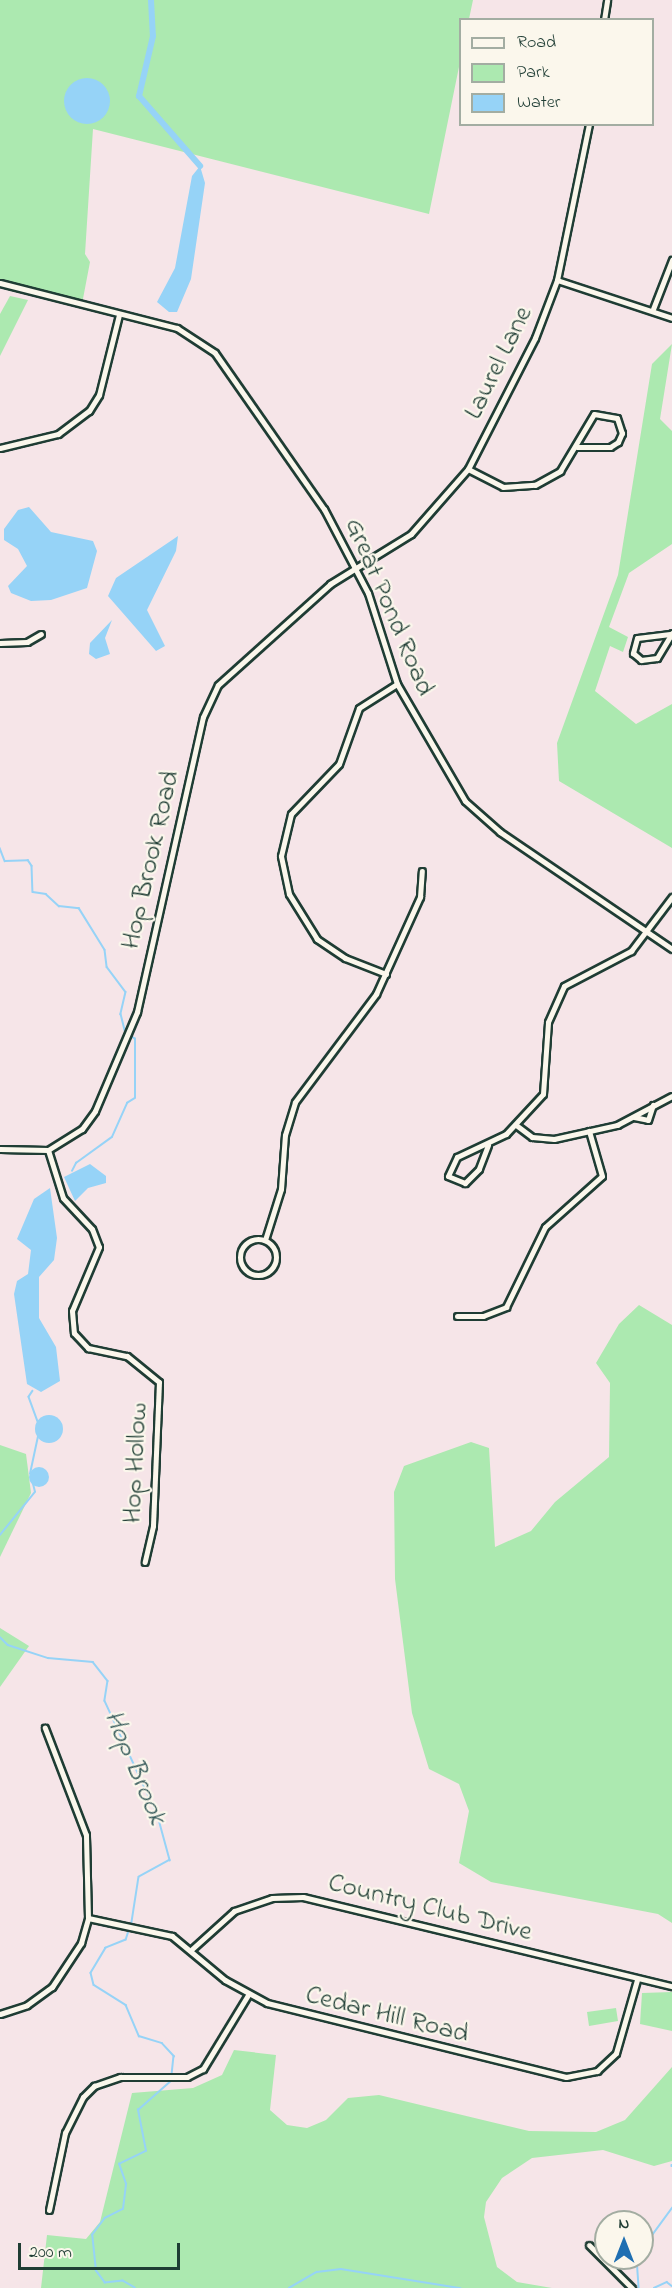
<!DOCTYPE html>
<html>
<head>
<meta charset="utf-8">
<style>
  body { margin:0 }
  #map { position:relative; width:672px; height:2288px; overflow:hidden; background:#f6e5e8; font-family:"Indie Flower",sans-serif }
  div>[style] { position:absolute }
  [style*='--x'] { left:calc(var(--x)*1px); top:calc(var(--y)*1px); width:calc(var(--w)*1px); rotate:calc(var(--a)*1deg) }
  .green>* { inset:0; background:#ace9b0 }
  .water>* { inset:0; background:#96d3f7 }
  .round { border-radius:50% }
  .stream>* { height:1.5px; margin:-0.75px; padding:0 0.75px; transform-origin:0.75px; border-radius:0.75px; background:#96d3f7 }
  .canal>* { height:6px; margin:-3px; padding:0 3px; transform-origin:3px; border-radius:3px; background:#96d3f7 }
  .roads { filter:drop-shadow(2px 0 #1f3d34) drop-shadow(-2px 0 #1f3d34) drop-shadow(0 2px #1f3d34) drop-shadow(0 -2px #1f3d34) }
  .minor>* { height:5px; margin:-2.5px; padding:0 2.5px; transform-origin:2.5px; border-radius:2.5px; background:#fbf7ec }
  .minor>.ring { margin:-2.5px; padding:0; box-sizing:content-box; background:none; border:5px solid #fbf7ec; border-radius:50% }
  span { translate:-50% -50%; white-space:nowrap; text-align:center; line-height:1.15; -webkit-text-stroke:4.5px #fbf7ec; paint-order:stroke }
  .street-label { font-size:27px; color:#1f3d34 }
  .water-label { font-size:28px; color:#375b5b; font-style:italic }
  .legend { position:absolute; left:459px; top:18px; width:195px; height:108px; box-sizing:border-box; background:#fbf7ec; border:2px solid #a3ada2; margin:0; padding:8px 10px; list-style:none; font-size:18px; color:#1f3d34 }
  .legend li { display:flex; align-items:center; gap:12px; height:30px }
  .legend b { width:30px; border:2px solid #a3ada2 }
  .north { position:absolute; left:594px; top:2210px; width:60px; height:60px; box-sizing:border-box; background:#fbf7ec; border:2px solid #a3ada2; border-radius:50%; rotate:0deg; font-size:16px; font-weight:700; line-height:24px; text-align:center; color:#1f3d34 }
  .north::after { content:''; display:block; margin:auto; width:21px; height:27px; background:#1f6fb2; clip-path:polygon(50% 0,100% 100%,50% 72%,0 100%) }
  .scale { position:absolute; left:18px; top:2243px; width:162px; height:27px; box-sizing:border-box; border:3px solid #1f3d34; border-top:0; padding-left:8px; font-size:18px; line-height:21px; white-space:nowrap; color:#1f3d34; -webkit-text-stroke:4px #fbf7ec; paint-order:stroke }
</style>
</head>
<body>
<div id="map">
  <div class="green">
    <i style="clip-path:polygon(0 0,473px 0,469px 19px,460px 20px,460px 62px,429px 214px,93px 129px,85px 254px,90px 262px,82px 304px,0 283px)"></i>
    <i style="clip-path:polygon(10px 296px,28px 300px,0 356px,0 314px)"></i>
    <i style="clip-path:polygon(672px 344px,660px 419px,672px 431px,672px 544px,629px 573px,609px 627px,628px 637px,623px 652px,610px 646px,595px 691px,636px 724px,672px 704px,672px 848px,559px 781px,557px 743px,618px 575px,652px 364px)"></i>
    <i style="clip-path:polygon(639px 1305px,672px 1325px,672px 1923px,658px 1914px,491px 1882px,459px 1863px,469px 1811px,459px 1784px,429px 1769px,412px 1713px,395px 1579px,394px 1492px,404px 1466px,471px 1442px,489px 1448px,495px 1547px,531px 1531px,555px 1502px,609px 1457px,610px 1383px,596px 1363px,619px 1324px)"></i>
    <i style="clip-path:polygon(0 1445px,26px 1454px,31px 1493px,0 1557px)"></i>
    <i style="clip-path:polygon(0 1628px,29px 1646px,0 1687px)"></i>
    <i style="clip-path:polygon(672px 1992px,672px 2031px,640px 2024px,642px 1993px)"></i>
    <i style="clip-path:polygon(616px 2008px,618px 2021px,589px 2026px,587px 2012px)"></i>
    <i style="clip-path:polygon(234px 2050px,276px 2055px,270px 2110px,287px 2125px,307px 2128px,326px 2120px,348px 2098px,379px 2095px,529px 2131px,596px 2132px,625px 2120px,672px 2067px,672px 2161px,654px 2166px,603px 2150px,532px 2158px,502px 2178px,486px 2202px,484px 2217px,497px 2267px,517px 2282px,552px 2288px,41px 2288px,47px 2235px,86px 2239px,100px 2222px,132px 2093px,193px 2088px,222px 2075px)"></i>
  </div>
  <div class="water">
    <i class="round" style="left:64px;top:78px;width:46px;height:46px"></i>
    <i style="clip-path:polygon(200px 166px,205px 183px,191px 279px,177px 312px,169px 312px,157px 302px,175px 268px,192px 176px)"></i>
    <i style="clip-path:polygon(29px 507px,51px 532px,93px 541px,97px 551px,87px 588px,51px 600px,31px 601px,11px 593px,8px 586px,27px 566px,18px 549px,4px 540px,4px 529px,18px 510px)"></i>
    <i style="clip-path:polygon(178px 536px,176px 551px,147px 610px,165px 646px,156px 651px,108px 596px,116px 578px)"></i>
    <i style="clip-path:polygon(112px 620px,105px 638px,110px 654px,96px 659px,89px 654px,90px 643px)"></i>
    <i style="clip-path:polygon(90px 1164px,106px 1176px,106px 1183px,88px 1188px,75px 1201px,64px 1177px)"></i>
    <i style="clip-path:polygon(50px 1188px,57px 1238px,54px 1260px,39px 1277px,39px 1318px,56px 1347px,60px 1381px,41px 1392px,27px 1384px,14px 1294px,17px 1281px,28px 1274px,31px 1250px,17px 1239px,34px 1199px)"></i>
    <i class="round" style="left:35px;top:1415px;width:28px;height:28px"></i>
    <i class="round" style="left:29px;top:1467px;width:20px;height:20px"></i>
  </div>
  <div class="stream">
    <i style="--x:0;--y:848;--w:14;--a:69"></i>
    <i style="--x:5;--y:861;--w:23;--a:-2"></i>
    <i style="--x:28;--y:860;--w:7;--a:56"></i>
    <i style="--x:32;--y:866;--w:26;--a:88"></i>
    <i style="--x:33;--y:892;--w:13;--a:9"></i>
    <i style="--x:46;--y:894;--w:18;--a:43"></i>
    <i style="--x:59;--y:906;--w:20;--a:6"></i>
    <i style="--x:79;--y:908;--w:49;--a:58.2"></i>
    <i style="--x:105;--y:950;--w:17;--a:83"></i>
    <i style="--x:107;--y:967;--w:31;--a:53"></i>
    <i style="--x:126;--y:992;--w:23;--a:103"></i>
    <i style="--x:121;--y:1014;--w:21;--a:76"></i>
    <i style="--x:72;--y:1171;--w:9;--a:-63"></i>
    <i style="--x:76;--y:1163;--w:44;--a:-35.8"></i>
    <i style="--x:112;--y:1137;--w:37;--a:-66"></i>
    <i style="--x:127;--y:1103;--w:9;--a:-32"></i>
    <i style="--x:135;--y:1098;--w:59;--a:-90"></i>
    <i style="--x:135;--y:1039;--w:6;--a:-149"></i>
    <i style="--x:33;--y:1391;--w:7;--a:124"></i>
    <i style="--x:29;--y:1397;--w:27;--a:70"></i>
    <i style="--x:30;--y:1474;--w:40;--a:-78"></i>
    <i style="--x:0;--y:1535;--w:55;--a:-50.9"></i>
    <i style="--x:35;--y:1492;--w:8;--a:-104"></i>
    <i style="--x:0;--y:1637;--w:11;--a:45"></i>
    <i style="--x:8;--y:1645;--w:42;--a:18"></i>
    <i style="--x:48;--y:1658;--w:45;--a:5.1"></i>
    <i style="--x:93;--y:1662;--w:24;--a:52"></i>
    <i style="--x:108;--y:1681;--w:20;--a:99"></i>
    <i style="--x:105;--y:1701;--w:127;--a:65.3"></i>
    <i style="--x:158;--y:1816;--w:46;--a:74.7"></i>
    <i style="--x:170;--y:1860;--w:35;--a:151"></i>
    <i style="--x:139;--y:1877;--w:46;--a:98.8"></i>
    <i style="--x:129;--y:1931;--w:9;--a:108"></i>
    <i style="--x:126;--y:1940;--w:22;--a:158"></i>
    <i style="--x:106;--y:1948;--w:29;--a:121"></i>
    <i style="--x:91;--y:1973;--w:12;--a:76"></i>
    <i style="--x:94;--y:1985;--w:38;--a:32"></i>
    <i style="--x:126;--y:2005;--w:34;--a:67"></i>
    <i style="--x:139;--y:2036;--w:24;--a:17"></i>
    <i style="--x:162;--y:2043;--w:18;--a:47"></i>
    <i style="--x:174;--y:2056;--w:20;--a:96"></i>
    <i style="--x:672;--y:2165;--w:1;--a:90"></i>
    <i style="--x:642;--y:2249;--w:51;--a:-53.8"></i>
    <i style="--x:637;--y:2258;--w:30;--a:86"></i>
    <i style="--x:135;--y:2288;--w:14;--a:-150"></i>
    <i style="--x:123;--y:2281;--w:18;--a:174"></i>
    <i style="--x:105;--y:2283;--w:15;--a:-127"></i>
    <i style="--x:96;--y:2271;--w:36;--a:-96"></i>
    <i style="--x:92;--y:2235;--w:21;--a:-53"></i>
    <i style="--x:105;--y:2218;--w:20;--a:-27"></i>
    <i style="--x:123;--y:2209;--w:25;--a:-83"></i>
    <i style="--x:126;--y:2184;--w:21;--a:-109"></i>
    <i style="--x:119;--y:2164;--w:30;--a:-26"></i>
    <i style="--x:146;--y:2151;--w:42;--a:-101"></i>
    <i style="--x:138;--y:2110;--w:44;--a:-41.3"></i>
    <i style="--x:289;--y:2288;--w:32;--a:-30"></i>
    <i style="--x:317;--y:2272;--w:24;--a:-7"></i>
    <i style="--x:341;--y:2269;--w:121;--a:9.1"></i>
    <i style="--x:654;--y:2288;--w:14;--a:-25"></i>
    <i style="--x:667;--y:2282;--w:6;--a:39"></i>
  </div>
  <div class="canal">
    <i style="--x:151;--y:0;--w:36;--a:87"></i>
    <i style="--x:153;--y:36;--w:62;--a:103.1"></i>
    <i style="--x:139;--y:96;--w:93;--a:48.9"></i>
  </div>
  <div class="roads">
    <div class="minor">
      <i style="--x:604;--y:20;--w:20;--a:-81"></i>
      <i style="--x:557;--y:280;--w:121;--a:18.3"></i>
      <i style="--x:0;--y:283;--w:183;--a:14.3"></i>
      <i style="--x:177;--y:328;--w:45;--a:33.3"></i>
      <i style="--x:215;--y:353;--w:190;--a:55.1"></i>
      <i style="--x:324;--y:509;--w:95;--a:62.4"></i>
      <i style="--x:368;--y:593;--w:96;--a:72.3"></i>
      <i style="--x:397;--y:684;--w:135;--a:59.8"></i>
      <i style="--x:465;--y:801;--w:47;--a:41.5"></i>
      <i style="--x:500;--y:832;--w:208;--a:34.2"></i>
      <i style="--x:653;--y:309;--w:53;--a:-68.8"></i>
      <i style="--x:0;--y:448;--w:60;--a:-13.6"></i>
      <i style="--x:58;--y:434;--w:39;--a:-37"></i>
      <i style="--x:89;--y:411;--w:19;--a:-58"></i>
      <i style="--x:99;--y:395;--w:82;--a:-76"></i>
      <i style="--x:468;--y:469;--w:39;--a:27"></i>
      <i style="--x:503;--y:487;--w:32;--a:-4"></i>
      <i style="--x:535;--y:485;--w:29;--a:-29"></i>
      <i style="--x:560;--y:471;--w:66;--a:-59.2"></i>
      <i style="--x:594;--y:414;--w:23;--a:10"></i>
      <i style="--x:617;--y:418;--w:16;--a:72"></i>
      <i style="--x:622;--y:433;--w:10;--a:114"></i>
      <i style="--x:618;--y:442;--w:9;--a:148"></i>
      <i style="--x:610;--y:447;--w:33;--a:180"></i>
      <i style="--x:670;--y:634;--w:33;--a:173"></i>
      <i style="--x:637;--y:638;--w:16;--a:105"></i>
      <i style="--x:633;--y:653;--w:11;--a:41"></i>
      <i style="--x:641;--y:660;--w:16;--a:-7"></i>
      <i style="--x:657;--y:658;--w:29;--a:-59"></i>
      <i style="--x:0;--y:643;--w:27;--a:-2"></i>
      <i style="--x:27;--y:642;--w:16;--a:-30"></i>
      <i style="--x:386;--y:974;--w:44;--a:-158.7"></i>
      <i style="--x:345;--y:958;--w:34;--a:-146"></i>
      <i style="--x:317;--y:939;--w:53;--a:-121.9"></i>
      <i style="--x:289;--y:894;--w:39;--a:-102"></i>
      <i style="--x:281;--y:856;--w:43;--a:-76.6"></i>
      <i style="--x:291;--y:814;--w:69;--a:-46.2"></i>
      <i style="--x:339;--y:764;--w:59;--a:-70.3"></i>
      <i style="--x:359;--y:708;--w:45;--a:-32.3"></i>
      <i style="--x:634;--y:1117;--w:14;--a:12"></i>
      <i style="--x:648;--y:1120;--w:16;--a:-72"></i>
      <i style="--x:516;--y:1125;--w:20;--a:37"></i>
      <i style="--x:532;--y:1137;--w:22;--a:5"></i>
      <i style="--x:554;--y:1139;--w:65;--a:-12.5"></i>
      <i style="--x:617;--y:1125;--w:62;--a:-27.8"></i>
      <i style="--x:488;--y:1145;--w:26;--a:111"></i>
      <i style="--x:479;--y:1169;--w:20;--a:135"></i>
      <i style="--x:465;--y:1183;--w:18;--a:-158"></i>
      <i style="--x:448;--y:1176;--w:21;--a:-65"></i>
      <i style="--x:457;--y:1157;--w:54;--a:-25.1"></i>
      <i style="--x:506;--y:1134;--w:54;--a:-47.2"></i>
      <i style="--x:543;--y:1094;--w:72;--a:-86"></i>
      <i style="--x:548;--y:1022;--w:39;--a:-66"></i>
      <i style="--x:564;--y:986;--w:76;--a:-27.6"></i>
      <i style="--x:631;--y:951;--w:68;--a:-52.8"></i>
      <i style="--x:0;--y:1149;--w:48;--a:1.2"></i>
      <i style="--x:48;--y:1150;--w:40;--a:-32"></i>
      <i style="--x:82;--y:1129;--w:22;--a:-54"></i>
      <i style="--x:95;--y:1111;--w:108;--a:-67"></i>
      <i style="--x:137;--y:1012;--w:302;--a:-77.4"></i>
      <i style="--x:203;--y:717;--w:35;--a:-65"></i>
      <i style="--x:218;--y:685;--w:151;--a:-42"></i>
      <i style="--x:330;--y:584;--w:95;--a:-31.7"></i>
      <i style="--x:411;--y:534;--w:86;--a:-48.8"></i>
      <i style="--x:468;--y:469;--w:147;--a:-62.9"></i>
      <i style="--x:535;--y:338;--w:62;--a:-69.2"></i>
      <i style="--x:557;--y:280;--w:159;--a:-78.4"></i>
      <i style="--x:48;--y:1150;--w:50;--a:72.6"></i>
      <i style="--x:63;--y:1198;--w:42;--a:46.9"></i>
      <i style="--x:92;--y:1229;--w:19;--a:69"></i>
      <i style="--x:99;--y:1247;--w:69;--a:112.9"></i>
      <i style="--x:72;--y:1311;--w:22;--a:85"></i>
      <i style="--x:74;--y:1333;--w:21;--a:47"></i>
      <i style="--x:88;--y:1348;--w:40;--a:12"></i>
      <i style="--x:127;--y:1356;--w:41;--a:39.1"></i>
      <i style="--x:159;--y:1382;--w:144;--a:92.4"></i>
      <i style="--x:153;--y:1526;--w:37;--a:103"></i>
      <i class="ring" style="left:240px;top:1239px;width:31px;height:31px"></i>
      <i style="--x:265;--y:1240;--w:53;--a:-72.6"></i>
      <i style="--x:281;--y:1189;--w:54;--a:-85.8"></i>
      <i style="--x:285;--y:1135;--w:34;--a:-73"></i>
      <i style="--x:295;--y:1102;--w:135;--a:-53.1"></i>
      <i style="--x:376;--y:994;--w:107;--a:-65.6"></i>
      <i style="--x:420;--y:897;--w:26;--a:-86"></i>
      <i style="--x:457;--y:1316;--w:26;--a:0"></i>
      <i style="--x:483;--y:1316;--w:25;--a:-21"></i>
      <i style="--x:506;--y:1307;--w:89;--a:-64"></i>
      <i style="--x:545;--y:1227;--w:76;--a:-41.8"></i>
      <i style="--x:602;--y:1176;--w:47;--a:-106.1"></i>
      <i style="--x:88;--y:1918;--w:86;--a:12.1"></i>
      <i style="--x:172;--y:1936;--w:69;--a:39.7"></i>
      <i style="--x:225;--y:1980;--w:48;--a:28.7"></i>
      <i style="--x:267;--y:2003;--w:308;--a:13.9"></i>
      <i style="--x:566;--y:2077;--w:32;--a:-11"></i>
      <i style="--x:597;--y:2071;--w:26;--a:-43"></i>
      <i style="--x:616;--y:2053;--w:76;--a:-74"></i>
      <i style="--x:192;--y:1949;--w:57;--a:-42.1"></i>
      <i style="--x:234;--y:1911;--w:40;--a:-18.9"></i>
      <i style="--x:272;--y:1898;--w:31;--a:-2"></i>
      <i style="--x:303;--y:1897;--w:380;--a:13.6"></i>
      <i style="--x:0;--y:2014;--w:28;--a:-18"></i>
      <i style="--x:27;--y:2005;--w:31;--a:-36"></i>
      <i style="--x:52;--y:1987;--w:53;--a:-56.6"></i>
      <i style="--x:81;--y:1943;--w:26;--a:-74"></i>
      <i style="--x:88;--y:1918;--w:83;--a:-91.4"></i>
      <i style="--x:86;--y:1835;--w:115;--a:-111"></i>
      <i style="--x:49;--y:2210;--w:79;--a:-78.3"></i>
      <i style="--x:65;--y:2133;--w:40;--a:-63.4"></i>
      <i style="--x:83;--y:2097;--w:16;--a:-45"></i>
      <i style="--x:94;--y:2086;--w:28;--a:-19"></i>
      <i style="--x:120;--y:2077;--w:67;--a:0"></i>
      <i style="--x:187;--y:2077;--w:18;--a:-27"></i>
      <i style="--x:203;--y:2069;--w:87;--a:-58.7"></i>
      <i style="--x:589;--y:2245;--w:61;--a:45"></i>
    </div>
  </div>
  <div class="street-label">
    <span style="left:499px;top:363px;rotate:-64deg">Laurel Lane</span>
    <span style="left:389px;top:607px;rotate:67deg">Great Pond Road</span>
    <span style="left:151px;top:860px;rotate:-77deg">Hop Brook Road</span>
    <span style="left:136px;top:1463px;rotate:-87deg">Hop Hollow</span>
    <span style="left:430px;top:1908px;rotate:14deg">Country Club Drive</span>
    <span style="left:387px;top:2015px;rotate:14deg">Cedar Hill Road</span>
  </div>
  <div class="water-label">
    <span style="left:134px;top:1768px;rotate:67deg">Hop Brook</span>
  </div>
  <ul class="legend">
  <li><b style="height:8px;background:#fbf7ec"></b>Road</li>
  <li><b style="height:16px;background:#ace9b0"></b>Park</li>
  <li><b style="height:16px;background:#96d3f7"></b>Water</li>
  </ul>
  <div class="north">N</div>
  <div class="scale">200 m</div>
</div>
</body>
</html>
